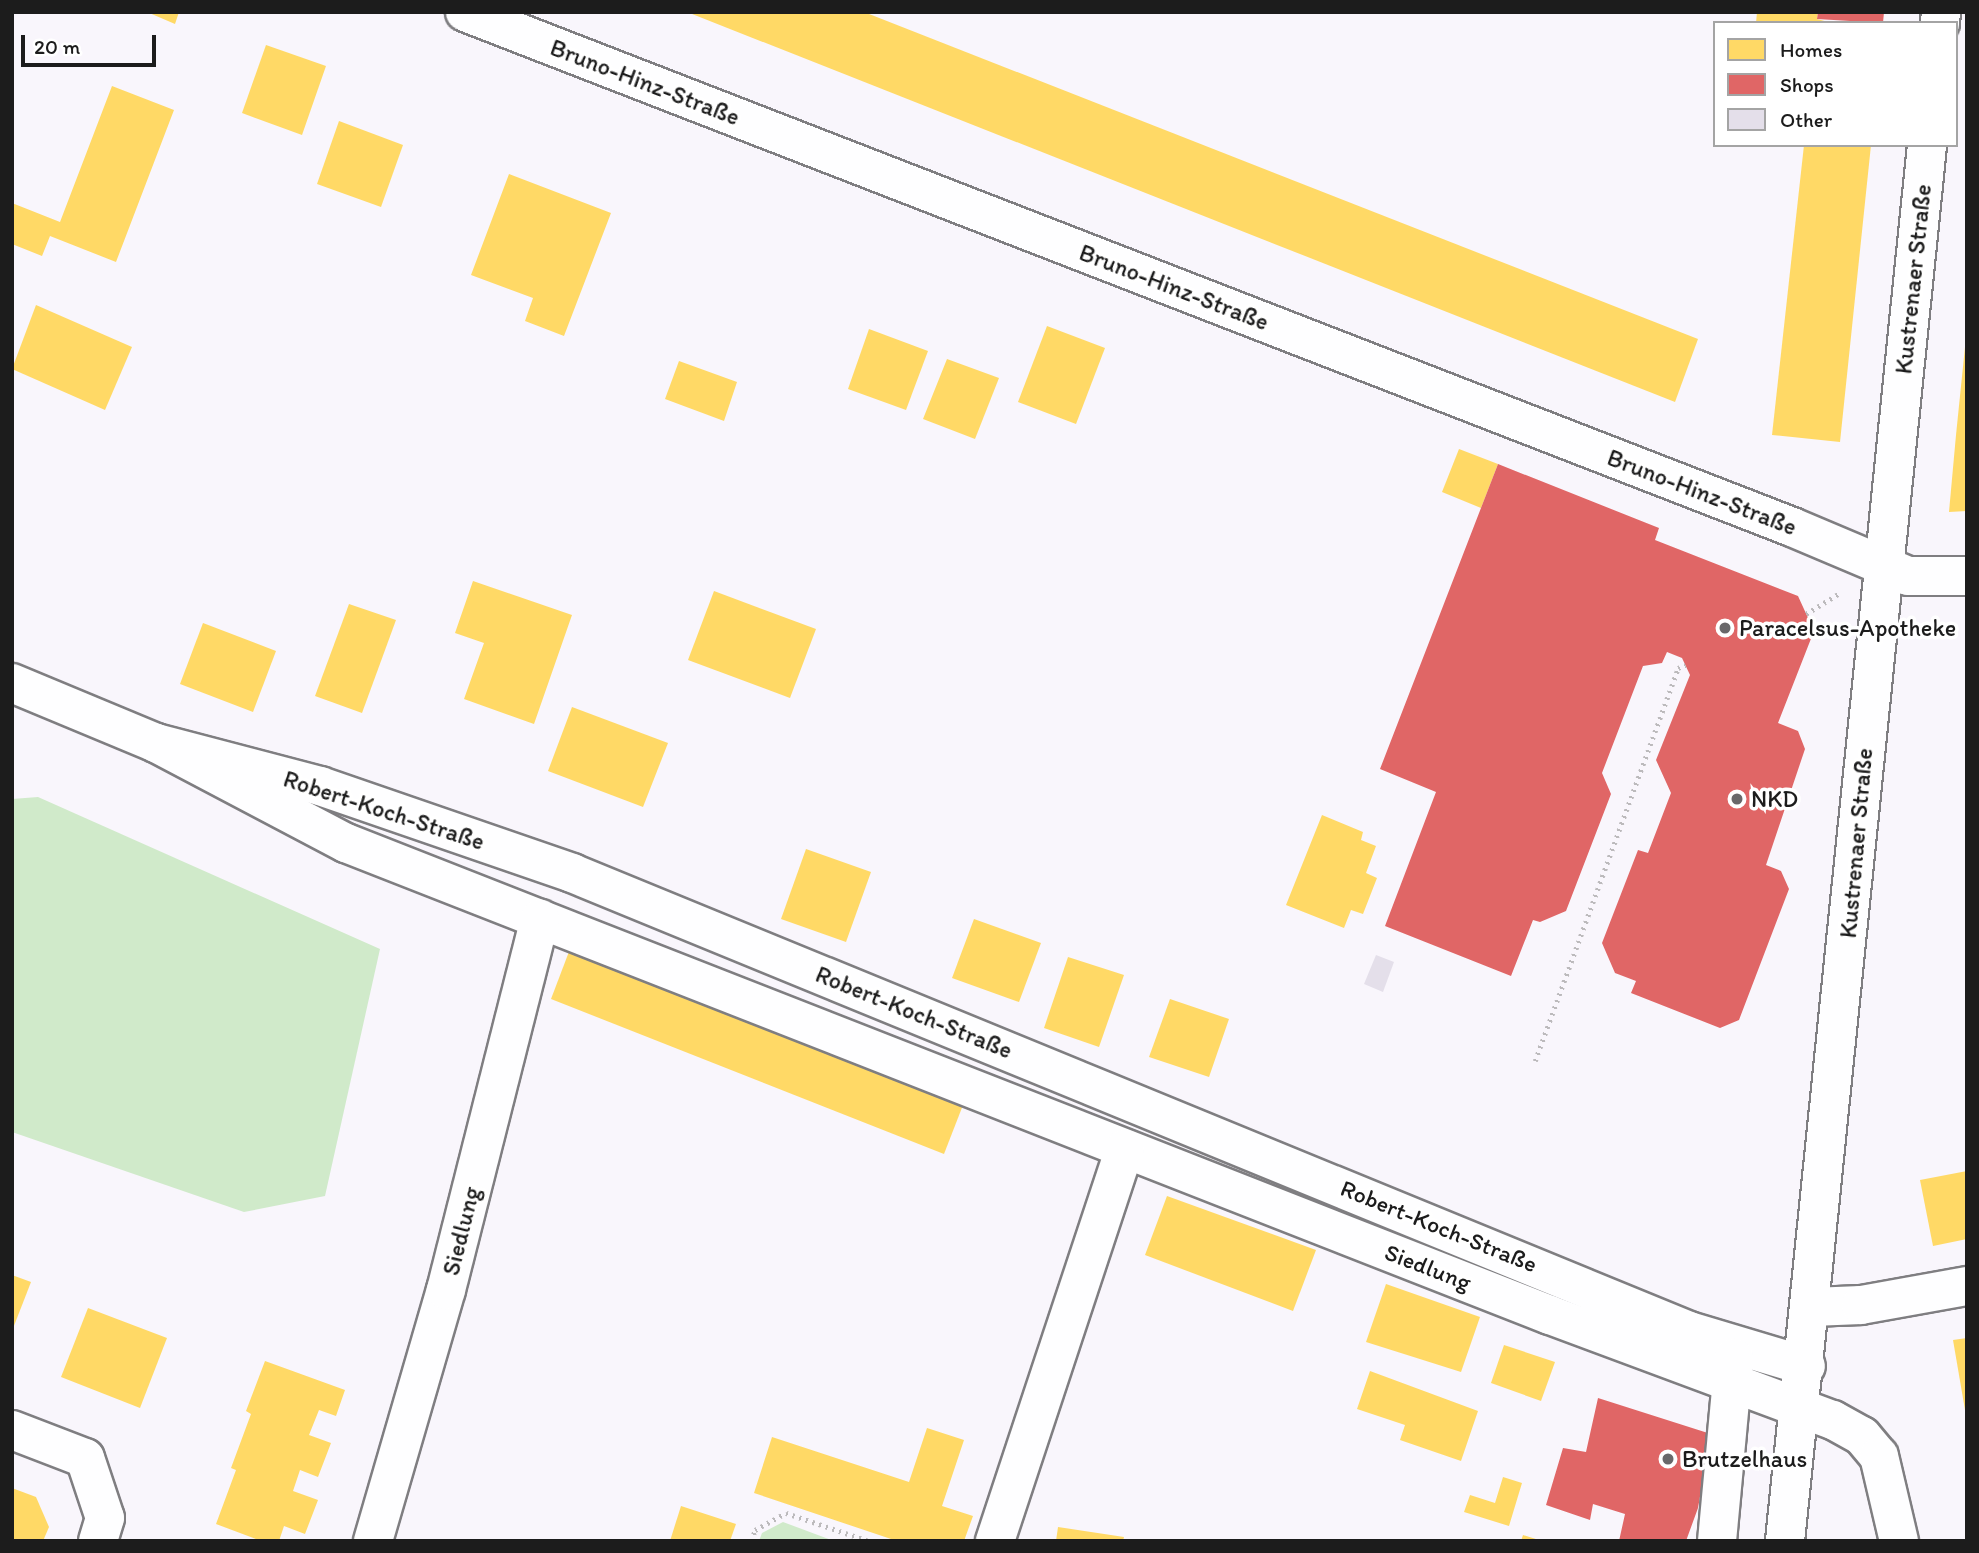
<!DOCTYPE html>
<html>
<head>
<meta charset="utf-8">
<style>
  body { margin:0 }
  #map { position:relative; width:1979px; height:1553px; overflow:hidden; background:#f9f6fc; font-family:Itim,sans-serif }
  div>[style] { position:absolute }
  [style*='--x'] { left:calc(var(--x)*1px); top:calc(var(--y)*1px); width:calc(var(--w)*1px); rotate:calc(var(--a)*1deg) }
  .green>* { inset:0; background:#d0eaca }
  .homes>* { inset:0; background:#ffd966 }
  .shops>* { inset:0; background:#e06666 }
  .building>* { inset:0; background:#e4dfea }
  .path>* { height:4.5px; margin-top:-2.25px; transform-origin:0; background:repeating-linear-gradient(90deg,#bcbabc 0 2px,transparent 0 7px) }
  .roads { filter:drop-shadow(2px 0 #7f7e81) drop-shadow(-2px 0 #7f7e81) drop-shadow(0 2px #7f7e81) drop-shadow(0 -2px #7f7e81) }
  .minor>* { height:38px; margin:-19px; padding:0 19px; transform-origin:19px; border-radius:19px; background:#fefeff }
  .dots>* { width:19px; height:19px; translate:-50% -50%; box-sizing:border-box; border:4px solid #fff; border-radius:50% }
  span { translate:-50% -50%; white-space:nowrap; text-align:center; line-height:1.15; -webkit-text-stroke:7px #fff; paint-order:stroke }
  .street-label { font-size:24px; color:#1c1c1c }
  .poi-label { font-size:24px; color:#1c1c1c }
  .left { translate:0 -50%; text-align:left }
  .frame { position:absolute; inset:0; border:14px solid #1c1c1c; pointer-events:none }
  .legend { position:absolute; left:1713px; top:21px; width:245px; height:126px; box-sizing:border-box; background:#fff; border:2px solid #a4a4a4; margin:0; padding:9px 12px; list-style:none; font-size:21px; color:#1c1c1c }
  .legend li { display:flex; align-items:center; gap:14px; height:35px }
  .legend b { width:35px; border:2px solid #a4a4a4 }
  .scale { position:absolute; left:21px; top:35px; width:135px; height:32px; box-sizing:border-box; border:4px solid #1c1c1c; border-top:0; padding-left:9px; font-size:21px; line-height:24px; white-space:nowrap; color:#1c1c1c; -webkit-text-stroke:5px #fff; paint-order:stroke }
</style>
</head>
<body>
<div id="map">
  <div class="green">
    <i style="clip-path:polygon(38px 797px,380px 949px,325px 1196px,244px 1212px,12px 1132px,12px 799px)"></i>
    <i style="clip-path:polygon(783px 1522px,834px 1541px,759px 1541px,762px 1533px)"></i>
  </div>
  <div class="homes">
    <i style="clip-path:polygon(147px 12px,179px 12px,175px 24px)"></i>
    <i style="clip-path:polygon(687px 12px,864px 12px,1698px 339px,1675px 402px)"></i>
    <i style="clip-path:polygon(1757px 12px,1818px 12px,1817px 19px,1832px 23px,1756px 23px)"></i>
    <i style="clip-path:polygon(266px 45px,326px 66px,302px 135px,242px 113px)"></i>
    <i style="clip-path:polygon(112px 86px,174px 110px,116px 262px,50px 236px,42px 256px,12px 244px,12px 203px,60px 222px)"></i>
    <i style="clip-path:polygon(339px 121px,403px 145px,381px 207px,317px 184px)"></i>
    <i style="clip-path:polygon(1804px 145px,1871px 145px,1840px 442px,1772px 435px)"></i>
    <i style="clip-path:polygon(509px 174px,611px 213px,564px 336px,525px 321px,533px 298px,471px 275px)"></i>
    <i style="clip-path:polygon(36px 305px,132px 347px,105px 410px,12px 369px)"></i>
    <i style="clip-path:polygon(1047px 326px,1105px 348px,1076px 424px,1018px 402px)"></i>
    <i style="clip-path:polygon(869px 329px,928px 351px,906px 410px,848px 389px)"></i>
    <i style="clip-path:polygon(1965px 347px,1967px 511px,1949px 512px,1956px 435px)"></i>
    <i style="clip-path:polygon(947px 359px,999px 378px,975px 439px,923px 419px)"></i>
    <i style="clip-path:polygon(679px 361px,737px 382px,724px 421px,665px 399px)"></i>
    <i style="clip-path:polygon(1459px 449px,1498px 464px,1481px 508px,1442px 492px)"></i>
    <i style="clip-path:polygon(473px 581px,572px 615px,534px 724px,464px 699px,484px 643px,455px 633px)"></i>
    <i style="clip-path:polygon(714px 591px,816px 629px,790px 698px,688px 660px)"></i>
    <i style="clip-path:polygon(349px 604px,396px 620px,362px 713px,315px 696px)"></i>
    <i style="clip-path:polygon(203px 623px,276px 651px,253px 712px,180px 684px)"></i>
    <i style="clip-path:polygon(572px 707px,668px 743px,643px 807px,548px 771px)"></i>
    <i style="clip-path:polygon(1322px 815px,1363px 832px,1361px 840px,1376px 846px,1366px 873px,1377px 878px,1363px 914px,1351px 910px,1344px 928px,1286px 905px)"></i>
    <i style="clip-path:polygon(806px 849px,871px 872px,846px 942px,781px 919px)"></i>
    <i style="clip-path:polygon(974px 919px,1041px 943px,1019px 1002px,952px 978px)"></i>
    <i style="clip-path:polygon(570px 949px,963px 1105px,944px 1154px,551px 999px)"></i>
    <i style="clip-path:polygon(1068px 957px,1124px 975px,1099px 1047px,1044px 1028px)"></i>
    <i style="clip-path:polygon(1170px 999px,1229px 1019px,1209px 1077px,1149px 1057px)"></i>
    <i style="clip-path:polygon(1967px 1171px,1967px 1239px,1933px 1246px,1920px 1180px)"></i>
    <i style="clip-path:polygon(1167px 1196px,1316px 1250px,1293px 1311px,1145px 1255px)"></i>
    <i style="clip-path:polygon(12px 1275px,31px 1282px,12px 1331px)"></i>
    <i style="clip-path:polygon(1386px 1284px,1480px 1317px,1461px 1372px,1366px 1342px)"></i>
    <i style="clip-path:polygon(88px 1308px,167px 1338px,140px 1408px,61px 1377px)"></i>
    <i style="clip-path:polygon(1967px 1338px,1967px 1410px,1965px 1410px,1953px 1340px)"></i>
    <i style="clip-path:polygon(1504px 1345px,1555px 1362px,1541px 1401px,1491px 1383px)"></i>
    <i style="clip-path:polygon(265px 1361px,345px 1390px,336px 1416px,319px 1410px,309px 1435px,331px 1443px,318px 1477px,300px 1470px,293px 1491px,318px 1500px,305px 1534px,284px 1526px,279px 1541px,261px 1541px,216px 1524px,236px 1470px,231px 1468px,251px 1414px,246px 1411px)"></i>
    <i style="clip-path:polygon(1370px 1371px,1478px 1411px,1461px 1461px,1400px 1440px,1405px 1425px,1357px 1409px)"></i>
    <i style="clip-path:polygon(927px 1428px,964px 1440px,942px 1506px,973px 1516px,964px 1541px,897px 1541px,754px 1493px,772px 1437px,909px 1482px)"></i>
    <i style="clip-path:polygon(1503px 1477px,1522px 1483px,1509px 1526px,1464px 1512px,1470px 1495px,1495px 1503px)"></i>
    <i style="clip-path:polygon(12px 1488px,36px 1497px,49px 1527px,43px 1541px,12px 1541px)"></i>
    <i style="clip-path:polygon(681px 1506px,736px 1524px,730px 1541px,670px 1541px)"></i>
    <i style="clip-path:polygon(1058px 1527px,1124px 1537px,1123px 1541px,1056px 1541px)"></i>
    <i style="clip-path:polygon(1523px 1535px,1539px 1540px,1538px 1541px,1521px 1541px)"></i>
  </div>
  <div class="shops">
    <i style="clip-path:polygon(1818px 12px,1884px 12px,1883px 23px,1817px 19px)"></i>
    <i style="clip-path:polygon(1498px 464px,1659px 528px,1655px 540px,1798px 596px,1814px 631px,1778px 723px,1798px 731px,1805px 749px,1766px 865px,1781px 871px,1789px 889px,1739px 1020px,1720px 1028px,1631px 993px,1636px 981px,1615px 973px,1602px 943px,1638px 850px,1648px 853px,1671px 793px,1656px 760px,1690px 675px,1682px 658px,1667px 652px,1662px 663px,1643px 666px,1602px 773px,1611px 794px,1566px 911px,1540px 922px,1533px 920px,1511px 976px,1385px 926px,1436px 792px,1380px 769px)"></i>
    <i style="clip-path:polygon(1598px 1398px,1711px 1434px,1698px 1508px,1686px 1541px,1619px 1541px,1625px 1514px,1593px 1504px,1590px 1520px,1546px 1505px,1563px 1448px,1586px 1452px)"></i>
  </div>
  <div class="building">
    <i style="clip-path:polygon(1376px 955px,1394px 962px,1383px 992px,1364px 984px)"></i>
  </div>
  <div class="path">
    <i style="--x:1806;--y:614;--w:38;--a:-32"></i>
    <i style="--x:1535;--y:1061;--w:418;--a:-70"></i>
    <i style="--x:1678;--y:668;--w:8;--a:-23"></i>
    <i style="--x:751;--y:1541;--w:12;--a:-70"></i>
    <i style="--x:755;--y:1530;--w:35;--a:-29"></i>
    <i style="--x:786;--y:1513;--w:88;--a:18.6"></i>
  </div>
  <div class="roads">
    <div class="minor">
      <i style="--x:465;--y:12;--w:1423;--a:21.21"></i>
      <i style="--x:1792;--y:527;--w:126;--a:22.9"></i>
      <i style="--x:1908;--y:576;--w:59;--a:0"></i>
      <i style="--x:1940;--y:23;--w:11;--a:-85"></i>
      <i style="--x:12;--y:683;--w:156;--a:22.6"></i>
      <i style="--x:156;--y:743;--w:170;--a:14.7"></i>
      <i style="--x:320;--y:786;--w:267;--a:19"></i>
      <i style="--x:572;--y:873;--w:1207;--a:22.29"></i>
      <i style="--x:1689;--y:1331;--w:122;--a:16.7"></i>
      <i style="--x:156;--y:743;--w:215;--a:27.8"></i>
      <i style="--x:346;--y:843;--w:1293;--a:21.41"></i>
      <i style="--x:1550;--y:1315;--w:302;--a:20.4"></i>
      <i style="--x:1833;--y:1420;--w:33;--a:29"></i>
      <i style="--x:1862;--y:1436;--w:26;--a:50"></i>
      <i style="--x:1879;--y:1456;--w:87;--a:76.8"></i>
      <i style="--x:1812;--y:1307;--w:49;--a:-2.3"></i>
      <i style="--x:1861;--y:1305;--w:108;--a:-10.2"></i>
      <i style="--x:12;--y:1430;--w:78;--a:21"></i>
      <i style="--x:85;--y:1458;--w:63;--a:71.6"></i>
      <i style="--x:105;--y:1518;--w:24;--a:107"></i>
      <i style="--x:373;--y:1541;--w:261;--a:-73.8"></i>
      <i style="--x:446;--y:1290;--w:383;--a:-75.8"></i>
      <i style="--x:995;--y:1541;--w:413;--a:-71.7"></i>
      <i style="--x:1717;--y:1541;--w:184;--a:-84.7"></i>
      <i style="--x:1785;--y:1541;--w:1403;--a:-84.19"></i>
    </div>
  </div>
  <div class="dots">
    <i style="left:1725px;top:628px;background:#69686a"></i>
    <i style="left:1737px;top:799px;background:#69686a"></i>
    <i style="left:1668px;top:1459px;background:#69686a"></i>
  </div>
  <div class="street-label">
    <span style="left:645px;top:82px;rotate:21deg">Bruno-Hinz-Straße</span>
    <span style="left:1913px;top:279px;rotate:-84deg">Kustrenaer Straße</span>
    <span style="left:1174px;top:287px;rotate:21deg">Bruno-Hinz-Straße</span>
    <span style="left:1702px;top:492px;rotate:21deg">Bruno-Hinz-Straße</span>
    <span style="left:384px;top:810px;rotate:18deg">Robert-Koch-Straße</span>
    <span style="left:1856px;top:843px;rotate:-85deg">Kustrenaer Straße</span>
    <span style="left:914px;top:1012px;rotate:22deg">Robert-Koch-Straße</span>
    <span style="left:1439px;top:1226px;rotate:22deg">Robert-Koch-Straße</span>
    <span style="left:461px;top:1231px;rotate:-76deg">Siedlung</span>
    <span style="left:1428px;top:1267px;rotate:21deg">Siedlung</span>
  </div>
  <div class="poi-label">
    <span class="left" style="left:1739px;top:628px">Paracelsus-Apotheke</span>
    <span class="left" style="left:1751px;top:799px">NKD</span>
    <span class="left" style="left:1682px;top:1459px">Brutzelhaus</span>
  </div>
  <div class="frame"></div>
  <ul class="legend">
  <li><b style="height:19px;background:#ffd966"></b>Homes</li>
  <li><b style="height:19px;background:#e06666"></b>Shops</li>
  <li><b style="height:19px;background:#e4dfea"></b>Other</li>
  </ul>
  <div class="scale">20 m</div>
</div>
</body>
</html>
